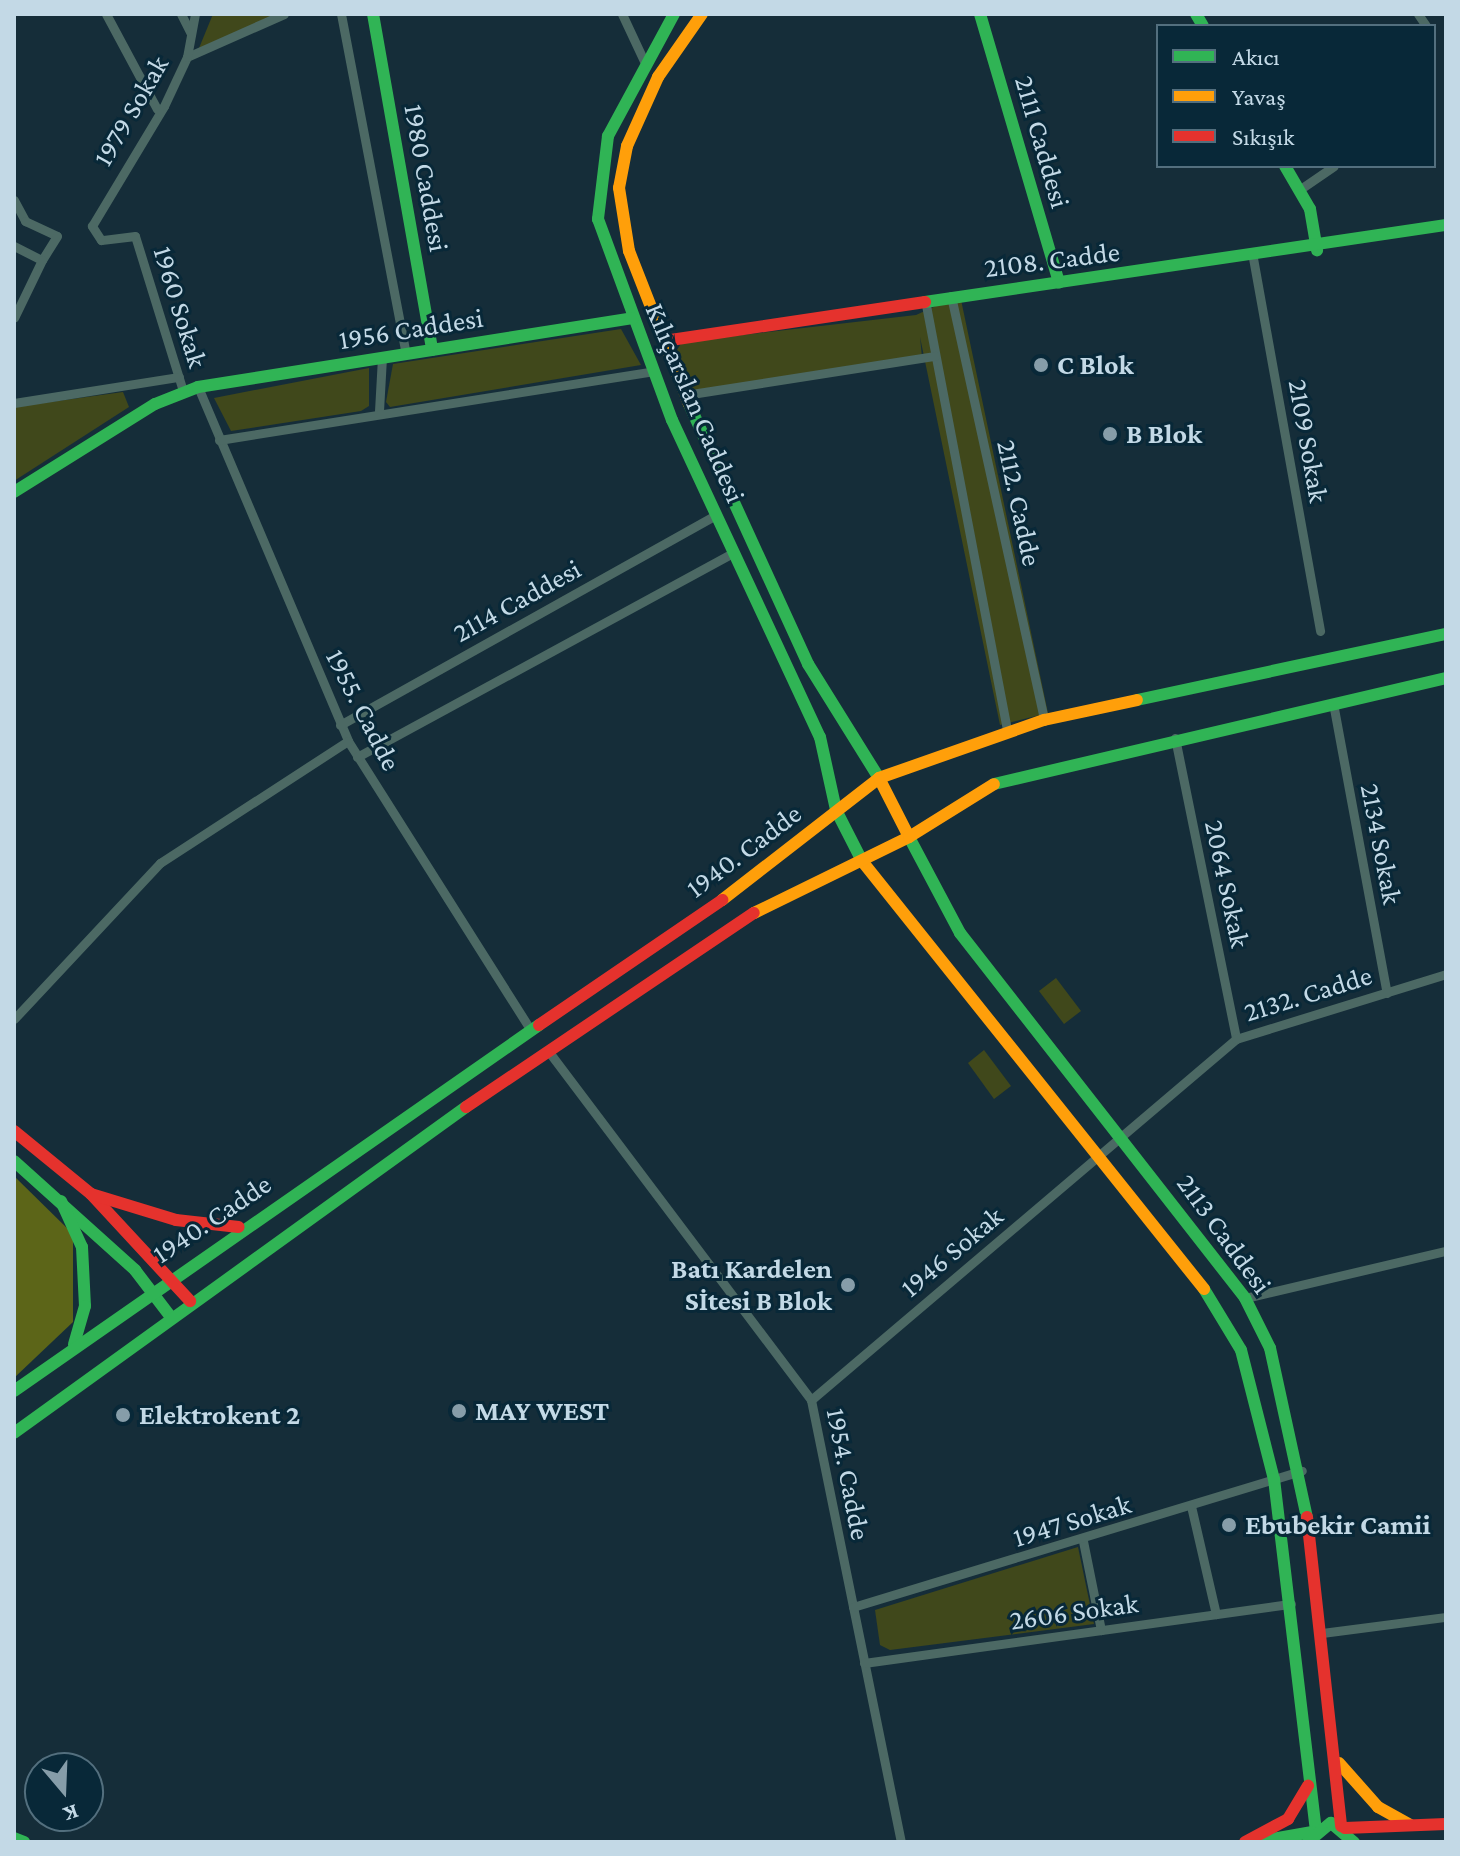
<!DOCTYPE html>
<html>
<head>
<meta charset="utf-8">
<style>
  body { margin:0 }
  #map { position:relative; width:1460px; height:1856px; overflow:hidden; background:#152d39; font-family:"Crimson Pro",serif }
  div>[style] { position:absolute }
  [style*='--x'] { left:calc(var(--x)*1px); top:calc(var(--y)*1px); width:calc(var(--w)*1px); rotate:calc(var(--a)*1deg) }
  .green>* { inset:0; background:#40481b }
  .forest>* { inset:0; background:#5c6518 }
  .street>* { height:9px; margin:-4.5px; padding:0 4.5px; transform-origin:4.5px; border-radius:4.5px; background:#4c6964 }
  .fast>* { height:12px; margin:-6px; padding:0 6px; transform-origin:6px; border-radius:6px; background:#30b455 }
  .slow>* { height:12px; margin:-6px; padding:0 6px; transform-origin:6px; border-radius:6px; background:#ff9f0a }
  .jam>* { height:12px; margin:-6px; padding:0 6px; transform-origin:6px; border-radius:6px; background:#e5322d }
  .dots>* { width:22px; height:22px; translate:-50% -50%; box-sizing:border-box; border:4px solid #082838; border-radius:50% }
  span { translate:-50% -50%; white-space:nowrap; text-align:center; line-height:1.15; -webkit-text-stroke:6px #082838; paint-order:stroke }
  .street-label { font-size:28px; color:#c3d9e6 }
  .poi-label { font-size:28px; color:#c3d9e6; font-weight:700 }
  .left { translate:0 -50%; text-align:left }
  .right { translate:-100% -50%; text-align:right }
  .frame { position:absolute; inset:0; border:16px solid #c3d9e6; pointer-events:none }
  .legend { position:absolute; left:1156px; top:24px; width:280px; height:144px; box-sizing:border-box; background:#082838; border:2px solid #536f7e; margin:0; padding:10px 14px; list-style:none; font-size:24px; color:#c3d9e6 }
  .legend li { display:flex; align-items:center; gap:16px; height:40px }
  .legend b { width:40px; border:2px solid #536f7e }
  .north { position:absolute; left:24px; top:1752px; width:80px; height:80px; box-sizing:border-box; background:#082838; border:2px solid #536f7e; border-radius:50%; rotate:161deg; font-size:22px; font-weight:700; line-height:32px; text-align:center; color:#c3d9e6 }
  .north::after { content:''; display:block; margin:auto; width:28px; height:36px; background:#869da9; clip-path:polygon(50% 0,100% 100%,50% 72%,0 100%) }
</style>
</head>
<body>
<div id="map">
  <div class="green">
    <i style="clip-path:polygon(213px 14px,284px 14px,197px 53px)"></i>
    <i style="clip-path:polygon(960px 295px,1048px 713px,1000px 725px,920px 337px,922px 357px,691px 392px,675px 353px,682px 342px,916px 315px)"></i>
    <i style="clip-path:polygon(621px 329px,641px 365px,390px 407px,386px 402px,393px 364px)"></i>
    <i style="clip-path:polygon(369px 368px,369px 406px,361px 411px,231px 431px,214px 398px)"></i>
    <i style="clip-path:polygon(123px 392px,129px 407px,14px 481px,14px 407px)"></i>
    <i style="clip-path:polygon(1056px 978px,1081px 1011px,1064px 1024px,1039px 991px)"></i>
    <i style="clip-path:polygon(984px 1050px,1011px 1086px,994px 1099px,968px 1063px)"></i>
    <i style="clip-path:polygon(1078px 1547px,1094px 1624px,890px 1650px,880px 1645px,875px 1610px)"></i>
  </div>
  <div class="forest">
    <i style="clip-path:polygon(14px 1176px,73px 1234px,73px 1322px,14px 1378px)"></i>
  </div>
  <div class="street">
    <i style="--x:106;--y:14;--w:108;--a:61.8"></i>
    <i style="--x:181;--y:14;--w:22;--a:63"></i>
    <i style="--x:341;--y:14;--w:346;--a:79.2"></i>
    <i style="--x:622;--y:14;--w:52;--a:64.9"></i>
    <i style="--x:1418;--y:14;--w:14;--a:56"></i>
    <i style="--x:187;--y:57;--w:106;--a:-23.9"></i>
    <i style="--x:1299;--y:190;--w:42;--a:-34.4"></i>
    <i style="--x:14;--y:200;--w:24;--a:62"></i>
    <i style="--x:25;--y:221;--w:35;--a:25"></i>
    <i style="--x:57;--y:236;--w:28;--a:122"></i>
    <i style="--x:14;--y:246;--w:31;--a:27"></i>
    <i style="--x:42;--y:260;--w:64;--a:115.8"></i>
    <i style="--x:1253;--y:258;--w:379;--a:79.8"></i>
    <i style="--x:951;--y:296;--w:434;--a:77.6"></i>
    <i style="--x:926;--y:305;--w:433;--a:79.2"></i>
    <i style="--x:198;--y:387;--w:384;--a:67"></i>
    <i style="--x:348;--y:741;--w:342;--a:57.7"></i>
    <i style="--x:183;--y:391;--w:162;--a:-107.2"></i>
    <i style="--x:135;--y:236;--w:34;--a:173"></i>
    <i style="--x:101;--y:240;--w:17;--a:-123"></i>
    <i style="--x:92;--y:226;--w:140;--a:-59"></i>
    <i style="--x:164;--y:106;--w:54;--a:-64.9"></i>
    <i style="--x:187;--y:57;--w:44;--a:-79.5"></i>
    <i style="--x:685;--y:395;--w:253;--a:-8.9"></i>
    <i style="--x:14;--y:403;--w:167;--a:-9"></i>
    <i style="--x:379;--y:411;--w:53;--a:-86.8"></i>
    <i style="--x:219;--y:440;--w:439;--a:-9"></i>
    <i style="--x:1333;--y:703;--w:295;--a:79.5"></i>
    <i style="--x:340;--y:725;--w:431;--a:-29.2"></i>
    <i style="--x:1175;--y:738;--w:307;--a:78.5"></i>
    <i style="--x:357;--y:757;--w:429;--a:-28.5"></i>
    <i style="--x:14;--y:1019;--w:214;--a:-46.9"></i>
    <i style="--x:160;--y:863;--w:224;--a:-33"></i>
    <i style="--x:549;--y:1052;--w:436;--a:53"></i>
    <i style="--x:811;--y:1400;--w:451;--a:78.5"></i>
    <i style="--x:1245;--y:1298;--w:206;--a:-13.2"></i>
    <i style="--x:811;--y:1400;--w:558;--a:-40.34"></i>
    <i style="--x:1236;--y:1039;--w:220;--a:-17.2"></i>
    <i style="--x:1191;--y:1506;--w:111;--a:77"></i>
    <i style="--x:1083;--y:1541;--w:91;--a:78.6"></i>
    <i style="--x:853;--y:1607;--w:469;--a:-16.9"></i>
    <i style="--x:1322;--y:1633;--w:125;--a:-7.4"></i>
    <i style="--x:864;--y:1663;--w:431;--a:-7.9"></i>
  </div>
  <div class="fast">
    <i style="--x:373;--y:14;--w:341;--a:80"></i>
    <i style="--x:674;--y:14;--w:139;--a:118.4"></i>
    <i style="--x:608;--y:136;--w:84;--a:96.9"></i>
    <i style="--x:598;--y:219;--w:214;--a:69.8"></i>
    <i style="--x:672;--y:420;--w:350;--a:65"></i>
    <i style="--x:820;--y:737;--w:75;--a:77.6"></i>
    <i style="--x:980;--y:14;--w:280;--a:73.6"></i>
    <i style="--x:1196;--y:14;--w:14;--a:60"></i>
    <i style="--x:1285;--y:166;--w:50;--a:59.8"></i>
    <i style="--x:1310;--y:209;--w:42;--a:80.3"></i>
    <i style="--x:925;--y:302;--w:527;--a:-8.41"></i>
    <i style="--x:689;--y:404;--w:286;--a:65.4"></i>
    <i style="--x:808;--y:664;--w:134;--a:58.1"></i>
    <i style="--x:14;--y:492;--w:166;--a:-32"></i>
    <i style="--x:155;--y:404;--w:46;--a:-21.6"></i>
    <i style="--x:198;--y:387;--w:440;--a:-9"></i>
    <i style="--x:1137;--y:700;--w:316;--a:-12.1"></i>
    <i style="--x:994;--y:784;--w:464;--a:-13.2"></i>
    <i style="--x:836;--y:810;--w:57;--a:63"></i>
    <i style="--x:909;--y:837;--w:109;--a:62"></i>
    <i style="--x:960;--y:933;--w:463;--a:52"></i>
    <i style="--x:1245;--y:1298;--w:56;--a:63.4"></i>
    <i style="--x:1270;--y:1348;--w:173;--a:77.7"></i>
    <i style="--x:14;--y:1161;--w:163;--a:42"></i>
    <i style="--x:135;--y:1270;--w:58;--a:52.7"></i>
    <i style="--x:61;--y:1201;--w:51;--a:65.5"></i>
    <i style="--x:82;--y:1247;--w:59;--a:87.1"></i>
    <i style="--x:85;--y:1306;--w:40;--a:106"></i>
    <i style="--x:1204;--y:1289;--w:71;--a:58.8"></i>
    <i style="--x:1241;--y:1350;--w:133;--a:75.7"></i>
    <i style="--x:1274;--y:1479;--w:353;--a:83.2"></i>
    <i style="--x:14;--y:1391;--w:640;--a:-34.88"></i>
    <i style="--x:14;--y:1433;--w:557;--a:-35.8"></i>
    <i style="--x:14;--y:1838;--w:11;--a:22"></i>
    <i style="--x:1260;--y:1841;--w:53;--a:-9.8"></i>
    <i style="--x:1308;--y:1842;--w:30;--a:-40"></i>
    <i style="--x:1331;--y:1823;--w:30;--a:40"></i>
  </div>
  <div class="slow">
    <i style="--x:689;--y:404;--w:164;--a:-111.4"></i>
    <i style="--x:629;--y:251;--w:64;--a:-99"></i>
    <i style="--x:619;--y:188;--w:43;--a:-79.2"></i>
    <i style="--x:627;--y:146;--w:76;--a:-65.8"></i>
    <i style="--x:658;--y:77;--w:77;--a:-55.1"></i>
    <i style="--x:879;--y:778;--w:66;--a:63"></i>
    <i style="--x:862;--y:861;--w:548;--a:51.37"></i>
    <i style="--x:722;--y:900;--w:199;--a:-37.8"></i>
    <i style="--x:879;--y:778;--w:175;--a:-19.4"></i>
    <i style="--x:1044;--y:720;--w:95;--a:-12.1"></i>
    <i style="--x:754;--y:913;--w:173;--a:-26.1"></i>
    <i style="--x:909;--y:837;--w:100;--a:-31.9"></i>
    <i style="--x:1339;--y:1763;--w:59;--a:48.4"></i>
    <i style="--x:1378;--y:1807;--w:37;--a:29"></i>
  </div>
  <div class="jam">
    <i style="--x:664;--y:341;--w:264;--a:-8.5"></i>
    <i style="--x:539;--y:1025;--w:222;--a:-34.3"></i>
    <i style="--x:466;--y:1107;--w:347;--a:-34"></i>
    <i style="--x:14;--y:1131;--w:99;--a:39.3"></i>
    <i style="--x:91;--y:1194;--w:146;--a:47.2"></i>
    <i style="--x:91;--y:1194;--w:89;--a:17"></i>
    <i style="--x:176;--y:1220;--w:63;--a:6.3"></i>
    <i style="--x:1307;--y:1517;--w:311;--a:83.7"></i>
    <i style="--x:1345;--y:1828;--w:101;--a:-2.3"></i>
    <i style="--x:1245;--y:1842;--w:49;--a:-28.1"></i>
    <i style="--x:1288;--y:1819;--w:39;--a:-59"></i>
  </div>
  <div class="dots">
    <i style="left:1041px;top:365px;background:#869da9"></i>
    <i style="left:1110px;top:434px;background:#869da9"></i>
    <i style="left:848px;top:1285px;background:#869da9"></i>
    <i style="left:459px;top:1411px;background:#869da9"></i>
    <i style="left:123px;top:1415px;background:#869da9"></i>
    <i style="left:1229px;top:1525px;background:#869da9"></i>
  </div>
  <div class="street-label">
    <span style="left:131px;top:111px;rotate:-60deg">1979 Sokak</span>
    <span style="left:1042px;top:142px;rotate:74deg">2111 Caddesi</span>
    <span style="left:426px;top:178px;rotate:80deg">1980 Caddesi</span>
    <span style="left:1052px;top:260px;rotate:-7deg">2108. Cadde</span>
    <span style="left:180px;top:307px;rotate:73deg">1960 Sokak</span>
    <span style="left:411px;top:329px;rotate:-9deg">1956 Caddesi</span>
    <span style="left:695px;top:403px;rotate:67deg">Kılıçarslan Caddesi</span>
    <span style="left:1308px;top:441px;rotate:80deg">2109 Sokak</span>
    <span style="left:1019px;top:503px;rotate:78deg">2112. Cadde</span>
    <span style="left:517px;top:601px;rotate:-29deg">2114 Caddesi</span>
    <span style="left:363px;top:710px;rotate:63deg">1955. Cadde</span>
    <span style="left:1381px;top:844px;rotate:79deg">2134 Sokak</span>
    <span style="left:744px;top:851px;rotate:-37deg">1940. Cadde</span>
    <span style="left:1227px;top:884px;rotate:78deg">2064 Sokak</span>
    <span style="left:1308px;top:994px;rotate:-17deg">2132. Cadde</span>
    <span style="left:212px;top:1219px;rotate:-34deg">1940. Cadde</span>
    <span style="left:1224px;top:1234px;rotate:54deg">2113 Caddesi</span>
    <span style="left:952px;top:1252px;rotate:-40deg">1946 Sokak</span>
    <span style="left:848px;top:1474px;rotate:79deg">1954. Cadde</span>
    <span style="left:1072px;top:1521px;rotate:-17deg">1947 Sokak</span>
    <span style="left:1074px;top:1612px;rotate:-8deg">2606 Sokak</span>
  </div>
  <div class="poi-label">
    <span class="left" style="left:1057px;top:365px">C Blok</span>
    <span class="left" style="left:1126px;top:434px">B Blok</span>
    <span class="right" style="left:832px;top:1285px">Batı Kardelen<br>Sİtesi B Blok</span>
    <span class="left" style="left:475px;top:1411px">MAY WEST</span>
    <span class="left" style="left:139px;top:1415px">Elektrokent 2</span>
    <span class="left" style="left:1245px;top:1525px">Ebubekir Camii</span>
  </div>
  <div class="frame"></div>
  <ul class="legend">
  <li><b style="height:10px;background:#30b455"></b>Akıcı</li>
  <li><b style="height:10px;background:#ff9f0a"></b>Yavaş</li>
  <li><b style="height:10px;background:#e5322d"></b>Sıkışık</li>
  </ul>
  <div class="north">K</div>
</div>
</body>
</html>
